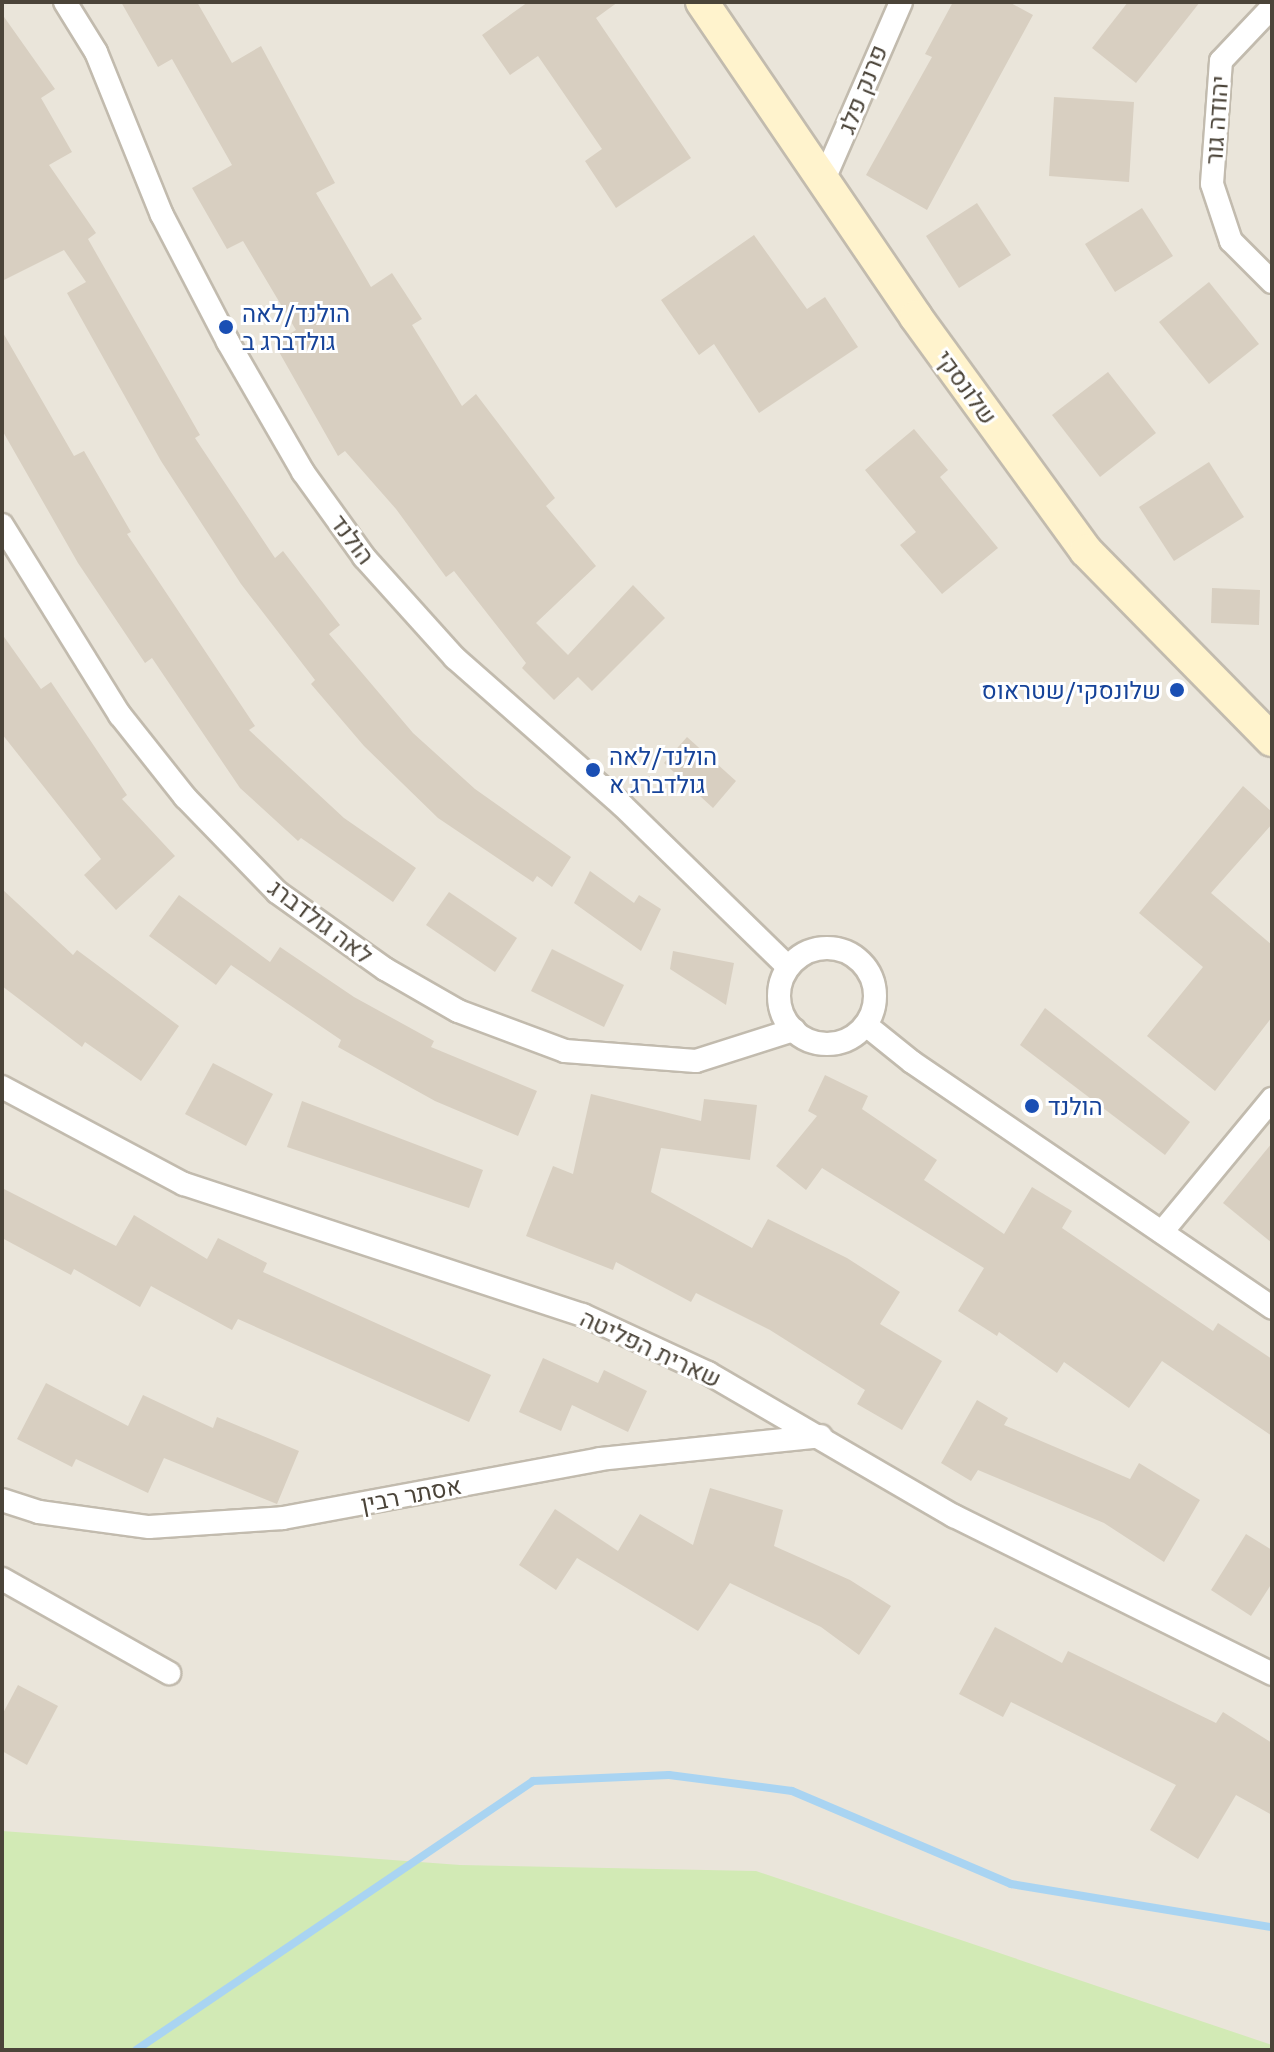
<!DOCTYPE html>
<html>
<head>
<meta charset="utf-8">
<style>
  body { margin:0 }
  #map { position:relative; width:1274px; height:2052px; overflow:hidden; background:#f6f3ec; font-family:"Golos Text",Heebo,sans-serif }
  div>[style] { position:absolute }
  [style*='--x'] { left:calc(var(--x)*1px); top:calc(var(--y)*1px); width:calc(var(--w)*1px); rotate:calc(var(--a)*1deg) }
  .residential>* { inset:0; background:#eae5da }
  .green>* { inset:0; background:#d2eab5 }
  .stream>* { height:8px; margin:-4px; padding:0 4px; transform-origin:4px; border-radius:4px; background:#a9d4f2 }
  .building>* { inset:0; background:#d8cfc1 }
  .roads { filter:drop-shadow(2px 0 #c2bbae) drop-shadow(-2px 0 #c2bbae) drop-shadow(0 2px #c2bbae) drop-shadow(0 -2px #c2bbae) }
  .street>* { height:22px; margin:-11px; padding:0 11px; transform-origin:11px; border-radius:11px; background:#fff }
  .street>.ring { margin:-11px; padding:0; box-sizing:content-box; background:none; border:22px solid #fff; border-radius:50% }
  .secondary>* { height:32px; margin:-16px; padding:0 16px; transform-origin:16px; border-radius:16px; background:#fff3cd }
  .dots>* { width:22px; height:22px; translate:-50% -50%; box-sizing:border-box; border:4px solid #fff; border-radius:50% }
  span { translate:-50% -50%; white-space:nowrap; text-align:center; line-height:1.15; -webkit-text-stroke:6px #fff; paint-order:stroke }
  .street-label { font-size:24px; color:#4b4439 }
  .transit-label { font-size:24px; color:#164399 }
  .left { translate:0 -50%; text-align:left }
  .right { translate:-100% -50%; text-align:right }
  .frame { position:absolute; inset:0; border:4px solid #4b4439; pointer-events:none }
</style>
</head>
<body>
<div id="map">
  <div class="residential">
    <i style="clip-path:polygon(2px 2px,1272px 2px,1272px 2050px,2px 2050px)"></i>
  </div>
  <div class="green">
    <i style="clip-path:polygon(2px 1831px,460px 1865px,756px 1871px,1272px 2045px,1272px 2050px,2px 2050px)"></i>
  </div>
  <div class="stream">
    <i style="--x:136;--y:2050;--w:480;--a:-34.1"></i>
    <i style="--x:533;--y:1781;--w:136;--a:-2.5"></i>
    <i style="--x:669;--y:1775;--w:124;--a:7.4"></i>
    <i style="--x:792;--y:1791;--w:238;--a:23"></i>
    <i style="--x:1011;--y:1884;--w:265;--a:9.4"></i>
  </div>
  <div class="building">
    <i style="clip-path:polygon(121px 2px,197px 2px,232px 63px,261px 46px,335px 183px,316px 193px,371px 287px,392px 273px,422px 319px,412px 325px,462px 406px,476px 394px,555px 498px,546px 506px,596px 566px,536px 623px,568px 655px,633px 585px,665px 618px,592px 691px,578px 677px,554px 700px,522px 668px,526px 663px,454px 571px,446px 577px,396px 509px,345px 451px,338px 456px,274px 343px,296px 330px,243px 241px,227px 249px,192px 188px,232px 165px,172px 59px,158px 67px)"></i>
    <i style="clip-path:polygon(528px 2px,618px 2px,596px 18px,691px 158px,616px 208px,585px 161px,602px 149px,538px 56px,510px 75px,482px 35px)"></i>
    <i style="clip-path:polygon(953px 2px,1009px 2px,1033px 15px,927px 210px,866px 175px,932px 57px,925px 54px)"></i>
    <i style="clip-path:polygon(1128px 2px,1200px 2px,1136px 83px,1092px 48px)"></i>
    <i style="clip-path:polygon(2px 14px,55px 89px,41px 98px,72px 152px,49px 165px,96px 233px,88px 239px,200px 435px,195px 438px,275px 558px,283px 551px,340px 625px,329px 634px,413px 733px,475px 789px,571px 857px,552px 887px,537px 876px,533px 882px,438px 818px,364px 746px,311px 684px,315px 680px,241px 584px,161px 461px,67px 293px,86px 282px,64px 250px,2px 281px)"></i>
    <i style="clip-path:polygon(1054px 97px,1134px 102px,1129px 182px,1049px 176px)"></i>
    <i style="clip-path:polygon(977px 203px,1011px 255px,959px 288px,926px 236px)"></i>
    <i style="clip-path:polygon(1142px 208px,1173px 256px,1115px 292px,1085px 244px)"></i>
    <i style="clip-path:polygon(754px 235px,807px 309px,825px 297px,858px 347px,759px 413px,714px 344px,699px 355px,661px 300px)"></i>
    <i style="clip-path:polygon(1209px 282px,1259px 344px,1209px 384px,1159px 322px)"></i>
    <i style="clip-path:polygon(2px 331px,74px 456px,84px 451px,131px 532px,127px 534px,255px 726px,249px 730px,344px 818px,416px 868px,393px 902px,301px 838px,298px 841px,240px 788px,152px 658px,145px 663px,78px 563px,2px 430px)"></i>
    <i style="clip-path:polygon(1108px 372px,1156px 433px,1100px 477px,1052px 415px)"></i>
    <i style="clip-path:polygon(914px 429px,948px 470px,940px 477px,998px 548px,942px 594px,900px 545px,916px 532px,865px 470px)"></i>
    <i style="clip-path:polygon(1209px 462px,1244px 517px,1174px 561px,1139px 507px)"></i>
    <i style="clip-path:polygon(1212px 588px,1260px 590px,1259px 625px,1211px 623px)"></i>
    <i style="clip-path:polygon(2px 634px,41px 689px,51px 682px,127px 795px,122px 799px,175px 856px,116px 910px,84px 875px,101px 859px,2px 734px)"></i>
    <i style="clip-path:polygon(687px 737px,736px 781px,713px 808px,664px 763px)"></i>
    <i style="clip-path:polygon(1243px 786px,1272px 812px,1272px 824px,1211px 893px,1272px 945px,1272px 1017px,1215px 1091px,1147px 1036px,1203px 967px,1139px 913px)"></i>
    <i style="clip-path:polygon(590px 871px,634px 903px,639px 895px,661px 909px,641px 951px,574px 903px)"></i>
    <i style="clip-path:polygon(2px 889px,73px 955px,77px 950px,179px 1026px,141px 1081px,85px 1042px,82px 1047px,2px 986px)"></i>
    <i style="clip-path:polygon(449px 892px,517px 938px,495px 972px,426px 925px)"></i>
    <i style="clip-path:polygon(179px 895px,270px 962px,280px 947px,354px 997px,434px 1041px,431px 1047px,537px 1091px,518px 1136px,435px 1101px,338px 1047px,341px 1040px,231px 965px,216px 985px,149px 936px)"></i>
    <i style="clip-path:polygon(552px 949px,624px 985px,604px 1027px,531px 991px)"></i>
    <i style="clip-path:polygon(673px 951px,734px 963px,726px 1005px,670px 969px)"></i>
    <i style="clip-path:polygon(1045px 1008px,1190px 1122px,1165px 1155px,1020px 1045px)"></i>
    <i style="clip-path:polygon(213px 1063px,273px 1094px,246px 1146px,185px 1114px)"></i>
    <i style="clip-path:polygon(825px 1075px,868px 1096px,862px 1109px,937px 1160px,924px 1180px,1004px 1234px,1032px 1187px,1072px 1211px,1062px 1228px,1213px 1331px,1218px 1323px,1272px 1359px,1272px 1436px,1162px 1361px,1129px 1408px,1064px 1362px,1057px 1373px,999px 1332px,997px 1336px,958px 1311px,984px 1268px,822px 1168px,806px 1190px,776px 1166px,817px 1116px,808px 1111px)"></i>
    <i style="clip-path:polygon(591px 1094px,701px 1121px,704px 1099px,757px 1105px,750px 1160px,661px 1148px,651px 1192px,752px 1248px,768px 1219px,847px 1258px,900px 1292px,880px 1324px,942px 1361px,902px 1430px,857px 1404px,865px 1390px,770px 1330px,696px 1293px,691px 1302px,616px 1262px,613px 1270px,526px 1236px,553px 1166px,573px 1174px)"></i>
    <i style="clip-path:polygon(302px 1101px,483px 1170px,469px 1208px,287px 1147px)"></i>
    <i style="clip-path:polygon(1272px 1143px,1272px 1243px,1223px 1203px)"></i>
    <i style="clip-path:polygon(2px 1188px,116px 1246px,134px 1215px,207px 1259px,218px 1238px,267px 1263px,263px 1272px,491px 1375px,469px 1422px,238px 1319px,232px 1330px,151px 1286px,140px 1307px,74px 1269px,71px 1275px,2px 1238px)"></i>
    <i style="clip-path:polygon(543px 1358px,598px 1383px,604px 1370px,647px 1391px,628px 1432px,572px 1405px,561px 1431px,519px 1412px)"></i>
    <i style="clip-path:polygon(46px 1383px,128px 1426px,143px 1395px,213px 1428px,217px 1417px,299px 1451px,277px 1504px,164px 1458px,148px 1493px,76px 1459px,72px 1467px,17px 1439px)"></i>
    <i style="clip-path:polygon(977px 1400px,1008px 1418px,1004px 1425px,1130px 1479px,1139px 1463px,1200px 1500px,1164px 1562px,1104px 1523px,978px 1470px,971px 1481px,941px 1463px)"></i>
    <i style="clip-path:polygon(710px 1488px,783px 1510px,774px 1546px,850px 1580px,891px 1606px,859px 1655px,821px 1627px,730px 1583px,698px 1631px,577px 1558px,556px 1590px,519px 1565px,555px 1509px,618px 1551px,640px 1514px,693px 1545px)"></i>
    <i style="clip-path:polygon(1246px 1534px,1272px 1550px,1272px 1583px,1251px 1616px,1211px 1590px)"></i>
    <i style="clip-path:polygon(995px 1627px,1062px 1663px,1068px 1651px,1216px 1723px,1223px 1712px,1272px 1743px,1272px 1815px,1236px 1795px,1198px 1859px,1150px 1830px,1176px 1785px,1011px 1702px,1003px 1717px,959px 1694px)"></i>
    <i style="clip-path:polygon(18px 1685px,58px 1706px,27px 1765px,2px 1751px,2px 1715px)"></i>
  </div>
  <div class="roads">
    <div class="street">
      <i style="--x:65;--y:2;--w:59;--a:58.2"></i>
      <i style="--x:96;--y:52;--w:176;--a:68"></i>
      <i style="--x:162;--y:215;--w:143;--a:62.5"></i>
      <i style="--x:228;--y:342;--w:150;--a:60"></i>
      <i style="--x:303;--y:472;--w:105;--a:54.3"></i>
      <i style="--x:364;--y:557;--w:136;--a:48"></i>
      <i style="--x:455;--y:658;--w:222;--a:41.4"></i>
      <i style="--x:622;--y:805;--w:232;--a:44.3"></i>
      <i style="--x:1272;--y:7;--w:74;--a:133.4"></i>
      <i style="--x:1221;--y:61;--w:123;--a:94.2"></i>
      <i style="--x:1212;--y:184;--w:60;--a:71.6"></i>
      <i style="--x:1231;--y:241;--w:58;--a:45"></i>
      <i style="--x:825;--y:177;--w:191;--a:-66.5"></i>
      <i style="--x:2;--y:525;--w:224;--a:58.2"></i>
      <i style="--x:120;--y:715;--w:105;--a:51.6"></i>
      <i style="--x:185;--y:797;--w:132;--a:45.9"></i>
      <i style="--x:277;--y:892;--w:133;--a:35.5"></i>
      <i style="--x:385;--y:969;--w:84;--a:29.9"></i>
      <i style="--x:458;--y:1011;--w:114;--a:20.5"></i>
      <i style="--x:565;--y:1051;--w:131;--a:4.4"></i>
      <i style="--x:696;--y:1061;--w:103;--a:-17.6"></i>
      <i class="ring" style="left:779px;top:948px;width:74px;height:74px"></i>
      <i style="--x:866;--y:1025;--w:59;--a:38.8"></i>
      <i style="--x:912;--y:1062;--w:436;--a:34.3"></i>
      <i style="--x:2;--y:1087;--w:206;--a:28.1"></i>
      <i style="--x:184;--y:1184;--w:420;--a:18.2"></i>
      <i style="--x:583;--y:1315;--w:138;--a:24.9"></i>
      <i style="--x:708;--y:1373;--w:285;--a:30.2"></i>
      <i style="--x:954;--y:1516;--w:355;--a:26.4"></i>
      <i style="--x:1162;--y:1232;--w:173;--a:-50.4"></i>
      <i style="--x:2;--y:1500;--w:39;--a:18"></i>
      <i style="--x:39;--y:1512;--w:111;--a:7.8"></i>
      <i style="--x:149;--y:1527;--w:134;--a:-3.8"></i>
      <i style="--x:283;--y:1518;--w:322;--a:-10.5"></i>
      <i style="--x:600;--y:1459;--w:222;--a:-5.9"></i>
      <i style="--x:2;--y:1579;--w:192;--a:29.4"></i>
    </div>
    <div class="secondary">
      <i style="--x:702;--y:2;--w:381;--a:55.8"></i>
      <i style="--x:916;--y:317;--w:289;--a:54"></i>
      <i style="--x:1086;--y:551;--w:265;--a:45.5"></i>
    </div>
  </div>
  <div class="dots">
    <i style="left:226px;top:327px;background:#1a4fb4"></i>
    <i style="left:1177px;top:690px;background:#1a4fb4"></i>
    <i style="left:593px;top:770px;background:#1a4fb4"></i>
    <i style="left:1032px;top:1106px;background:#1a4fb4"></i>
  </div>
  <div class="street-label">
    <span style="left:862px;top:89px;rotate:-68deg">פרנק פלג</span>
    <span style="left:1216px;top:120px;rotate:-86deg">יהודה גור</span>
    <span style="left:967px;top:387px;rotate:54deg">שלונסקי</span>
    <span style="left:353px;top:539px;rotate:53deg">הולנד</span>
    <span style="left:321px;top:921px;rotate:37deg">לאה גולדברג</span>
    <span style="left:651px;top:1348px;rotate:25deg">שארית הפליטה</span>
    <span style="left:411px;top:1494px;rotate:-11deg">אסתר רבין</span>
  </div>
  <div class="transit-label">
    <span class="left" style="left:242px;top:327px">הולנד/לאה<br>גולדברג ב</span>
    <span class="right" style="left:1161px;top:690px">שלונסקי/שטראוס</span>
    <span class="left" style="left:609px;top:770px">הולנד/לאה<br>גולדברג א</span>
    <span class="left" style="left:1048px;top:1106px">הולנד</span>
  </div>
  <div class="frame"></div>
</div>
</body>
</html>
